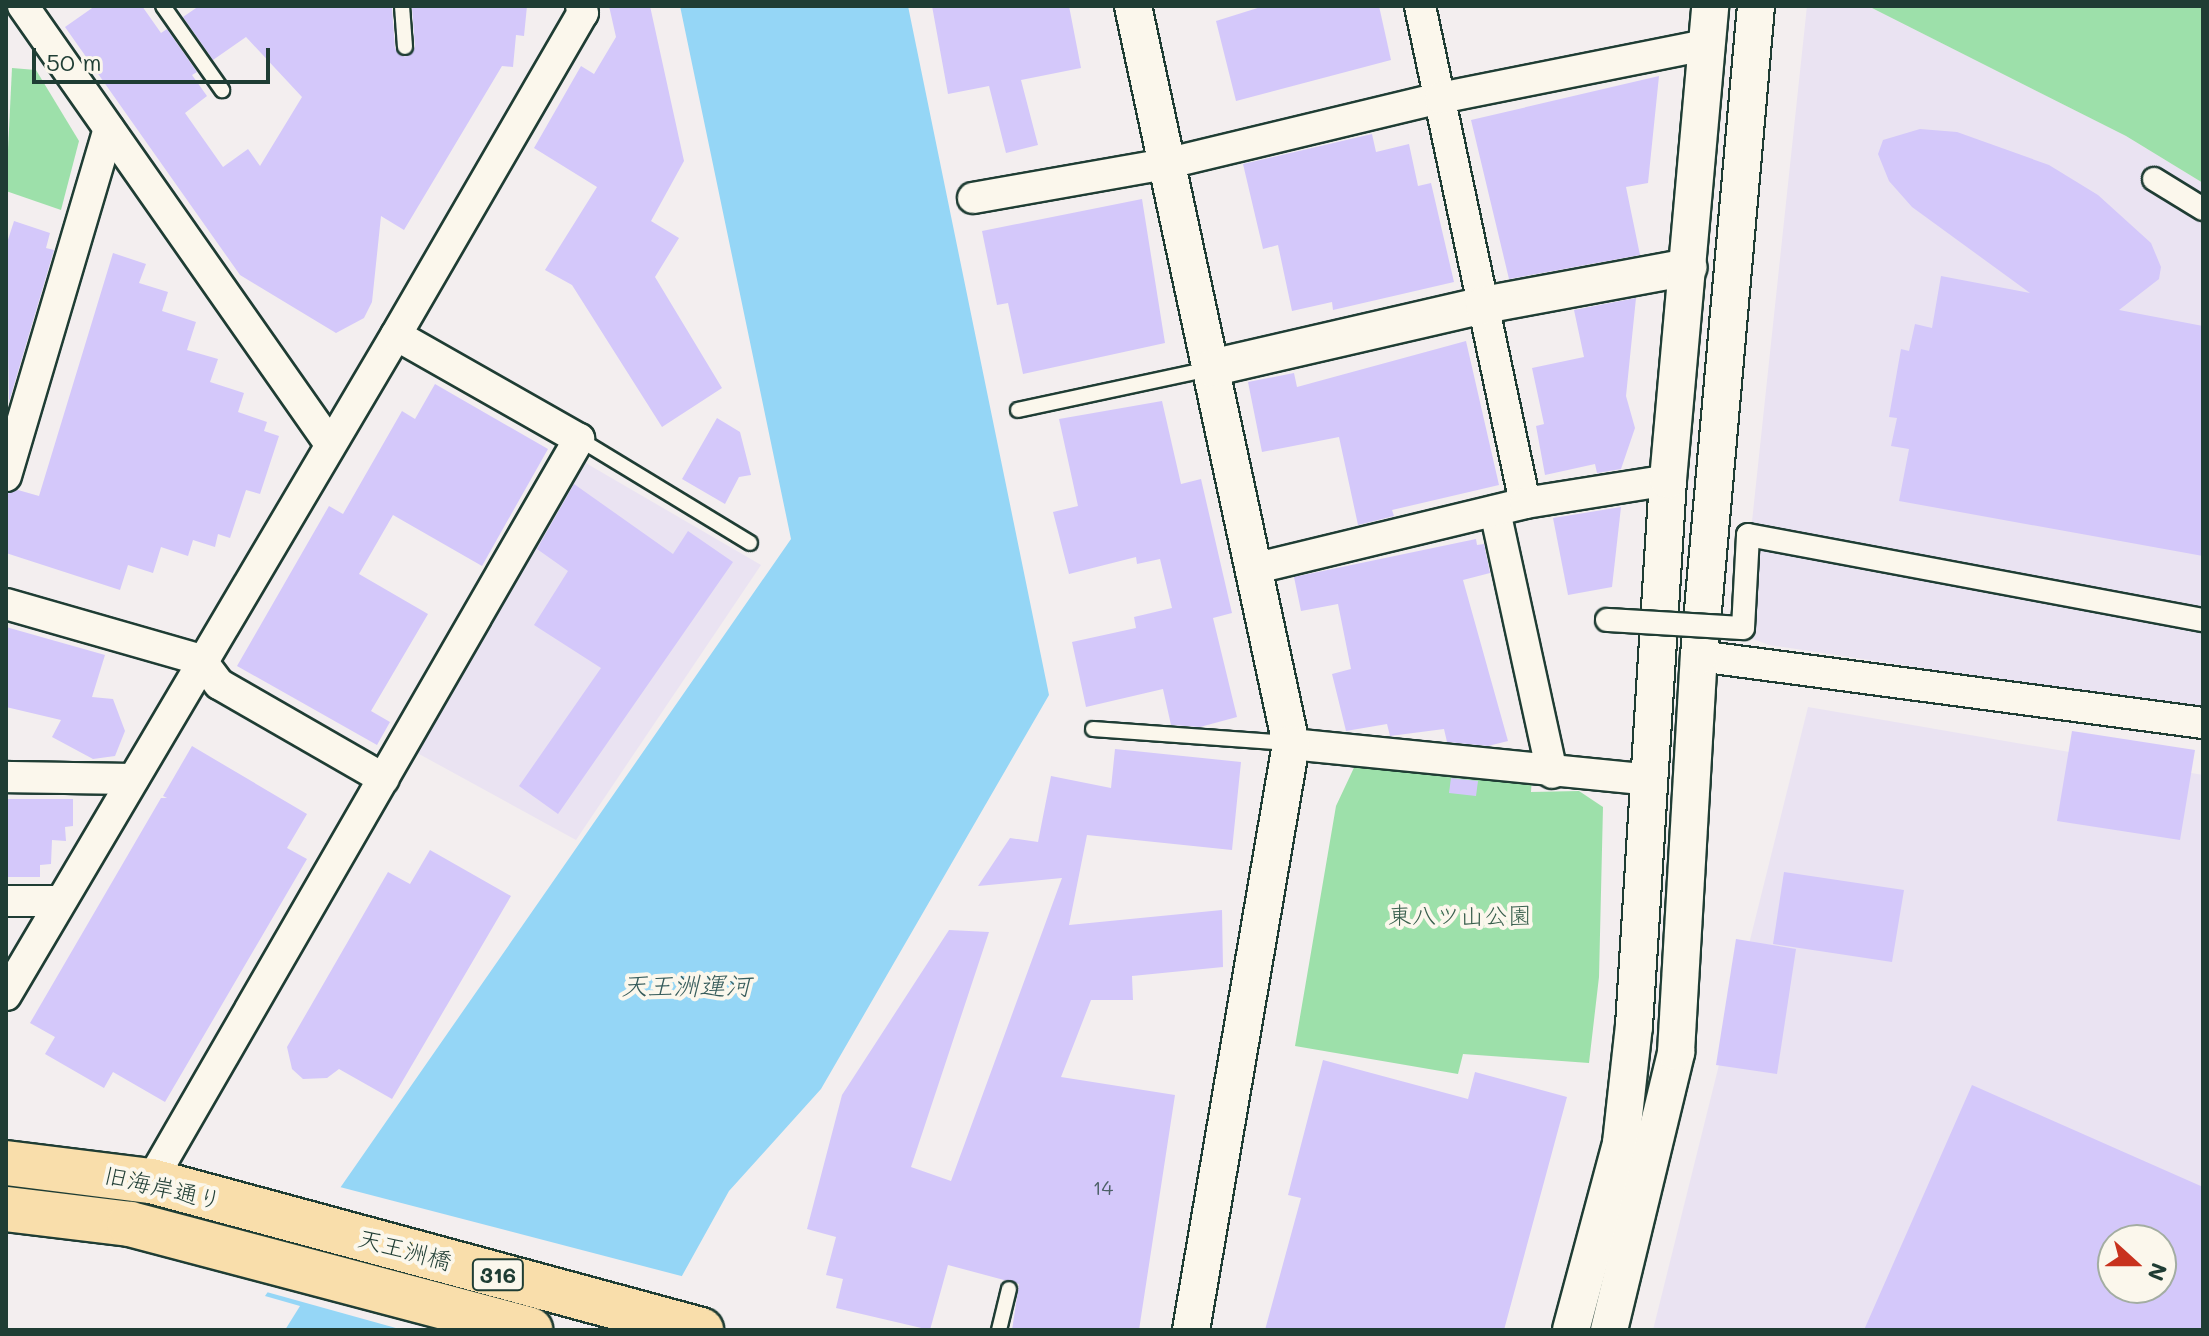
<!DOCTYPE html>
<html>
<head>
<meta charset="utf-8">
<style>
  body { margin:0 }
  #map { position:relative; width:2209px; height:1336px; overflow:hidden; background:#f3eeef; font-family:Mali,"Klee One",sans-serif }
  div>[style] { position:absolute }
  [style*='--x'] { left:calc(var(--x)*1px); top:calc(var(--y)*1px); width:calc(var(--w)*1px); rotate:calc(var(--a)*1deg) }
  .built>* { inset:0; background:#eae3f2 }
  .green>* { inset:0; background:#9de0aa }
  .water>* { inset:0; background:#95d6f6 }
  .pier>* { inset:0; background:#f3eeef }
  .building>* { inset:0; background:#d4c8fa }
  .roads { filter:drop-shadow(2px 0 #1f3d34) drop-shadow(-2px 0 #1f3d34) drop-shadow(0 2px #1f3d34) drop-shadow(0 -2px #1f3d34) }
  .service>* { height:14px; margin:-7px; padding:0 7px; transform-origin:7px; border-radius:7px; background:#fbf7ec }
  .pedestrian>* { height:22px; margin:-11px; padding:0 11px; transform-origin:11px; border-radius:11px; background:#fbf7ec }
  .minor>* { height:30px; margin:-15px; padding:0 15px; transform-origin:15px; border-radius:15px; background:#fbf7ec }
  .tertiary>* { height:36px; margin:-18px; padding:0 18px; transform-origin:18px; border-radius:18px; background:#fbf7ec }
  .primary>* { height:44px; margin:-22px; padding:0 22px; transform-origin:22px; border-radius:22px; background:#f9deab }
  .bridges { filter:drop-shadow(2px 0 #1f3d34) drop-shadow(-2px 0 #1f3d34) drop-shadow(0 2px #1f3d34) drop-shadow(0 -2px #1f3d34) }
  .pedestrian-bridge>* { height:22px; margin:-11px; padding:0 11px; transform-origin:11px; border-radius:11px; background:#fbf7ec }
  span { translate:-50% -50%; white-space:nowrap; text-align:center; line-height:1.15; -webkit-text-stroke:8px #fbf7ec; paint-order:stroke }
  .number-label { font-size:20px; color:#4c6066 }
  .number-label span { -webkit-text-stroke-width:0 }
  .shield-label span { padding:2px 6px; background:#fbf7ec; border:2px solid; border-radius:6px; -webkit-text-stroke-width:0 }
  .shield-label { font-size:22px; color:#1f3d34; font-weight:700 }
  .park-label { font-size:24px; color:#385e4c }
  .street-label { font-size:24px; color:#1f3d34 }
  .water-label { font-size:26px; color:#375c5b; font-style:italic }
  .frame { position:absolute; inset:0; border:8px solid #1f3d34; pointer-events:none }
  .north { position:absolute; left:2097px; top:1224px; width:80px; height:80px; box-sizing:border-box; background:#fbf7ec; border:2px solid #a3ada2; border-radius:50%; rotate:111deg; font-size:22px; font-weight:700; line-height:32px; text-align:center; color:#1f3d34 }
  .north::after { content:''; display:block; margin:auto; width:28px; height:36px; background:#c8321e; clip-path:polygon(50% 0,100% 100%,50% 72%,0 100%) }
  .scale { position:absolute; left:32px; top:48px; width:238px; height:36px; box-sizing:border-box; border:4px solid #1f3d34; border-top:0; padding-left:10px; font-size:24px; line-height:28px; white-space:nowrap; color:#1f3d34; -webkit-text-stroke:6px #fbf7ec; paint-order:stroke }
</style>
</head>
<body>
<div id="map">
  <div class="built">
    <i style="clip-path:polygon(1807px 6px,1868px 6px,2126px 136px,2203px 183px,2203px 710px,1769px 645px,1740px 634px)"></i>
    <i style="clip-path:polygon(584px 462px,761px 565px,576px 840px,410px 749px)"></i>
    <i style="clip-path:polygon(evenodd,1808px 707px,2203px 775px,2203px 1330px,1653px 1330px,1808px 707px,2113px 1240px,2161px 1240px,2161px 1288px,2113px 1288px,2113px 1240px)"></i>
  </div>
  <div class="green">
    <i style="clip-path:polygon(1868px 6px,2203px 6px,2203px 183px,2126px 136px)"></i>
    <i style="clip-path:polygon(12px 68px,36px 70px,79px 141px,61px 210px,6px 191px)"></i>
    <i style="clip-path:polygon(1359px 757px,1532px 776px,1531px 792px,1579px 791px,1603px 807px,1599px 977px,1589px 1063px,1463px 1054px,1458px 1074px,1295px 1046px,1336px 806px)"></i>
  </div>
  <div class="water">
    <i style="clip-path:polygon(680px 6px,908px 6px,1049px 695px,821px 1089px,729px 1191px,652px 1330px,285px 1330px,300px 1306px,265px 1296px,791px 539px)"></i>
  </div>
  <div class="pier">
    <i style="clip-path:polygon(336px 1186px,689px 1278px,657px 1330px,403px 1330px,263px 1291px)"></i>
  </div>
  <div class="building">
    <i style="clip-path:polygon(95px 6px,142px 6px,161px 33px,167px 29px,197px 72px,192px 75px,207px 96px,185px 113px,223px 167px,248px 149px,260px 166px,302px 97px,246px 37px,213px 60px,183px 17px,199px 6px,392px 8px,395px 48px,405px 57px,415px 47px,412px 7px,527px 6px,524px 36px,516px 35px,513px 67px,502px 66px,404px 230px,381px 216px,372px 302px,364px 318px,336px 333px,240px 275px,65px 27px)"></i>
    <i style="clip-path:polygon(609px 6px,650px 6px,684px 161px,651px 221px,679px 238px,655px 277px,722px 388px,662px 427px,572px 285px,545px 270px,597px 187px,534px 148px,581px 66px,594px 74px,616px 37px)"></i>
    <i style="clip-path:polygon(932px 6px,1069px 6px,1081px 68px,1021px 80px,1038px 145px,1006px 153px,989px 86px,948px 94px)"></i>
    <i style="clip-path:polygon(1264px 6px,1379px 6px,1391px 60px,1236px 101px,1216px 21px)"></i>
    <i style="clip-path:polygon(1659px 76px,1648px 183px,1626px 187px,1640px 255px,1509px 279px,1471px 120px)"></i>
    <i style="clip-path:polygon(1920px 129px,1957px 132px,2049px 165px,2098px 195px,2151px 243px,2161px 267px,2159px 279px,2119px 310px,2203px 326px,2203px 556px,1899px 501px,1909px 449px,1891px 446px,1897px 418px,1889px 417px,1901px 349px,1909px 351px,1915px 324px,1932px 328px,1941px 276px,2030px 293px,1912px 207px,1889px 181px,1878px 154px,1883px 140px)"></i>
    <i style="clip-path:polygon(1372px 134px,1376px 152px,1409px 144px,1418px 186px,1431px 183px,1454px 282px,1333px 310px,1332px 302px,1292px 311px,1278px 245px,1263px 249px,1243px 164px)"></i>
    <i style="clip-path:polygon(1142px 199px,1165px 343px,1023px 374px,1008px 303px,997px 305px,982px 231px)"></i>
    <i style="clip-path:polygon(14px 221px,50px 233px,46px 248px,54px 250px,9px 402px,6px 246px)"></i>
    <i style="clip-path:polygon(113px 253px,146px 264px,139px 283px,168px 292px,162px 311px,196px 322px,187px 350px,218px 359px,210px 382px,244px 393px,238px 412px,267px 422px,264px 431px,279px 436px,260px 494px,246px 490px,230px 538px,218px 534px,215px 547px,193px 540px,188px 556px,161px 547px,153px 573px,128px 565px,120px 590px,6px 553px,6px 494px,18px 490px,39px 496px)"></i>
    <i style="clip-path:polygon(1636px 298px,1626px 396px,1635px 428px,1621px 469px,1597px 473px,1595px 464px,1545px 475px,1536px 426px,1544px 424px,1532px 368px,1584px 357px,1574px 310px)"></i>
    <i style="clip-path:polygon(1466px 341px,1499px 485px,1392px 510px,1394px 516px,1358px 525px,1339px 437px,1262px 452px,1248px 382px,1294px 373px,1297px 387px)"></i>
    <i style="clip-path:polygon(435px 384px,548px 449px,482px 566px,393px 515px,359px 574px,428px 614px,371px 711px,390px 722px,377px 745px,237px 666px,329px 506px,343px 514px,402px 411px,415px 419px)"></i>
    <i style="clip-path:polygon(1162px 401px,1181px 484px,1201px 479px,1232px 613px,1213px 618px,1237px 717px,1200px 727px,1171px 725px,1163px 689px,1086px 707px,1072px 642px,1136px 628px,1134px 617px,1172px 608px,1160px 559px,1137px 564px,1136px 557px,1069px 574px,1053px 512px,1078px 506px,1059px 419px)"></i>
    <i style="clip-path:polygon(717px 418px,740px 432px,751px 475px,739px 477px,725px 504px,682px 479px)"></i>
    <i style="clip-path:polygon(574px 484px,673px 554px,688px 531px,733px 562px,558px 814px,519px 786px,601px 668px,534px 625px,568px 571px,537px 549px)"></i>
    <i style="clip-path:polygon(1621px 507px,1612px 587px,1568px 595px,1553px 518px)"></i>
    <i style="clip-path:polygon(1476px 539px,1477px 545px,1484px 544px,1490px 573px,1463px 580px,1508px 741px,1488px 746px,1447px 742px,1444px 729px,1390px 736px,1387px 724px,1346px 731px,1332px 674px,1351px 669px,1338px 604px,1301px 611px,1294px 577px)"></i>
    <i style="clip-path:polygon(6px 627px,105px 655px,92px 697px,113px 699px,125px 731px,115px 756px,93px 759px,52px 737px,61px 720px,6px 707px)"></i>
    <i style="clip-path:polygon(2072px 731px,2195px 750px,2180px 840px,2057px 821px)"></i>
    <i style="clip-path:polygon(192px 746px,307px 814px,287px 848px,307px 859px,165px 1102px,113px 1072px,104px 1088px,45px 1054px,55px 1037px,30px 1023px,161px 798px,167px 798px,163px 796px)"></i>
    <i style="clip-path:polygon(1115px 749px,1241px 762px,1232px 850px,1087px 835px,1069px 925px,1222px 910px,1223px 967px,1132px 976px,1133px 1000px,1091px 1000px,1061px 1077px,1175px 1095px,1139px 1330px,1012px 1330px,1019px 1284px,948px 1265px,930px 1330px,836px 1308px,843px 1279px,826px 1275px,836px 1237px,807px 1229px,842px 1095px,949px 930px,989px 932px,911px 1167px,951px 1181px,1062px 878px,978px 886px,1010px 838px,1038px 842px,1051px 776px,1111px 788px)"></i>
    <i style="clip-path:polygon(1451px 778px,1478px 781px,1476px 796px,1449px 793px)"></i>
    <i style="clip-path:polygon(6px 799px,73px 799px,73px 826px,65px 827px,66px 841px,52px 840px,51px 864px,40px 865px,40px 877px,6px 877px)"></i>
    <i style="clip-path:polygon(430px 850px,511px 896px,392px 1099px,339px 1069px,327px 1078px,303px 1079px,292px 1069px,287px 1047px,388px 872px,410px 884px)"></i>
    <i style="clip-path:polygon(1784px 872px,1904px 890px,1892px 962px,1773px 944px)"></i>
    <i style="clip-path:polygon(1736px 939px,1796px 949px,1777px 1074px,1716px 1065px)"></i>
    <i style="clip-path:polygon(1323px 1060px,1468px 1099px,1475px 1072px,1567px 1097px,1504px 1330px,1265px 1330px,1301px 1198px,1288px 1195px)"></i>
    <i style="clip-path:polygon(evenodd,1972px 1085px,2203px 1187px,2203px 1330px,1864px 1330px,1972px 1085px,2113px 1240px,2161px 1240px,2161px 1288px,2113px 1288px,2113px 1240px)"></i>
  </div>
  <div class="roads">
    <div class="service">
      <i style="--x:163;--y:6;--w:103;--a:54.9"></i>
      <i style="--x:402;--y:6;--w:41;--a:85.8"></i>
      <i style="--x:1018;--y:410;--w:195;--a:-12.1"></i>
      <i style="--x:579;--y:439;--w:200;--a:31.3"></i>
      <i style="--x:1093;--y:729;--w:196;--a:4.1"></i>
      <i style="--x:999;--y:1330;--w:42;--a:-76.3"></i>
    </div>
    <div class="pedestrian">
      <i style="--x:2154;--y:179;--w:57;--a:31.5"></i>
    </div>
    <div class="minor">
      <i style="--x:23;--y:6;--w:535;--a:54.97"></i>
      <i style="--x:1420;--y:6;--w:508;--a:78.07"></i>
      <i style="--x:973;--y:198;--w:195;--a:-10"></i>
      <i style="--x:1165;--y:164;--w:283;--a:-13.5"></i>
      <i style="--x:1440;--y:98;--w:271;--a:-11.3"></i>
      <i style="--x:6;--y:476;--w:362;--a:-73.5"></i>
      <i style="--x:1495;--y:511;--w:268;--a:77.7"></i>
      <i style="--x:1257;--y:568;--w:276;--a:-13.6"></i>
      <i style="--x:1525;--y:503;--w:145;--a:-9.1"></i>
      <i style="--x:6;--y:604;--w:203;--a:16"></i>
      <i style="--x:201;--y:660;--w:30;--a:53"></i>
      <i style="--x:219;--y:684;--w:190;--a:29.9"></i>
      <i style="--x:1699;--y:656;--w:508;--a:7.57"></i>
      <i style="--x:1291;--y:744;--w:360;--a:5.7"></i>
      <i style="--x:6;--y:777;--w:127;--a:0.9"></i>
      <i style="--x:6;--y:901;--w:52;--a:0"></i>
      <i style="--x:6;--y:995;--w:767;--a:-59.42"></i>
      <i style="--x:396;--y:335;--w:372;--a:-59.9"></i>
      <i style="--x:583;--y:13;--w:7;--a:-106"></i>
      <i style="--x:151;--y:1181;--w:857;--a:-60.02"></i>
      <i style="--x:579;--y:439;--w:210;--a:-150.4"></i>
    </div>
    <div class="tertiary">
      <i style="--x:1133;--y:6;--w:755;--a:77.92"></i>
      <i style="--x:1291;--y:744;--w:594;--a:99.68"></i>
      <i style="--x:1211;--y:368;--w:280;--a:-13"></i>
      <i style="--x:1484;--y:305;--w:208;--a:-10.5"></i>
      <i style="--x:1571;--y:1330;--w:194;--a:-75"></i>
      <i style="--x:1621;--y:1143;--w:118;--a:-83.7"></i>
      <i style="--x:1634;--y:1026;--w:547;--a:-86.44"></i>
      <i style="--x:1668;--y:480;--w:476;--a:-84.9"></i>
      <i style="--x:1609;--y:1330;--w:286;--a:-76.4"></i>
      <i style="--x:1676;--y:1052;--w:397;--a:-86.7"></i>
      <i style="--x:1699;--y:656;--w:652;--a:-84.99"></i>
    </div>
    <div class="primary">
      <i style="--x:6;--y:1163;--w:146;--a:7.1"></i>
      <i style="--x:151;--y:1181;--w:570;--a:15.16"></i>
      <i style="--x:6;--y:1209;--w:125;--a:6.9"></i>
      <i style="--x:130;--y:1224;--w:414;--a:14.8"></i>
    </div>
  </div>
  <div class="bridges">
    <div class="pedestrian-bridge">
      <i style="--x:1607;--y:620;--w:136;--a:3.4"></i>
      <i style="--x:1743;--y:628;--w:93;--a:-86.9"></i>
      <i style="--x:1748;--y:535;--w:463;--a:10.6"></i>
    </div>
  </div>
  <div class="number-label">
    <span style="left:1103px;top:1187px">14</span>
  </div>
  <div class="shield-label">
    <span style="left:498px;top:1275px">316</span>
  </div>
  <div class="park-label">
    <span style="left:1460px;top:915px">東八ツ山公園</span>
  </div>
  <div class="street-label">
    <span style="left:163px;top:1187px;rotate:13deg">旧海岸通り</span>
    <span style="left:405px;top:1249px;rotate:15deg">天王洲橋</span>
  </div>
  <div class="water-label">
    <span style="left:686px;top:986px">天王洲運河</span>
  </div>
  <div class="frame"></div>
  <div class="north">N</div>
  <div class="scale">50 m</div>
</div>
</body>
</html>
